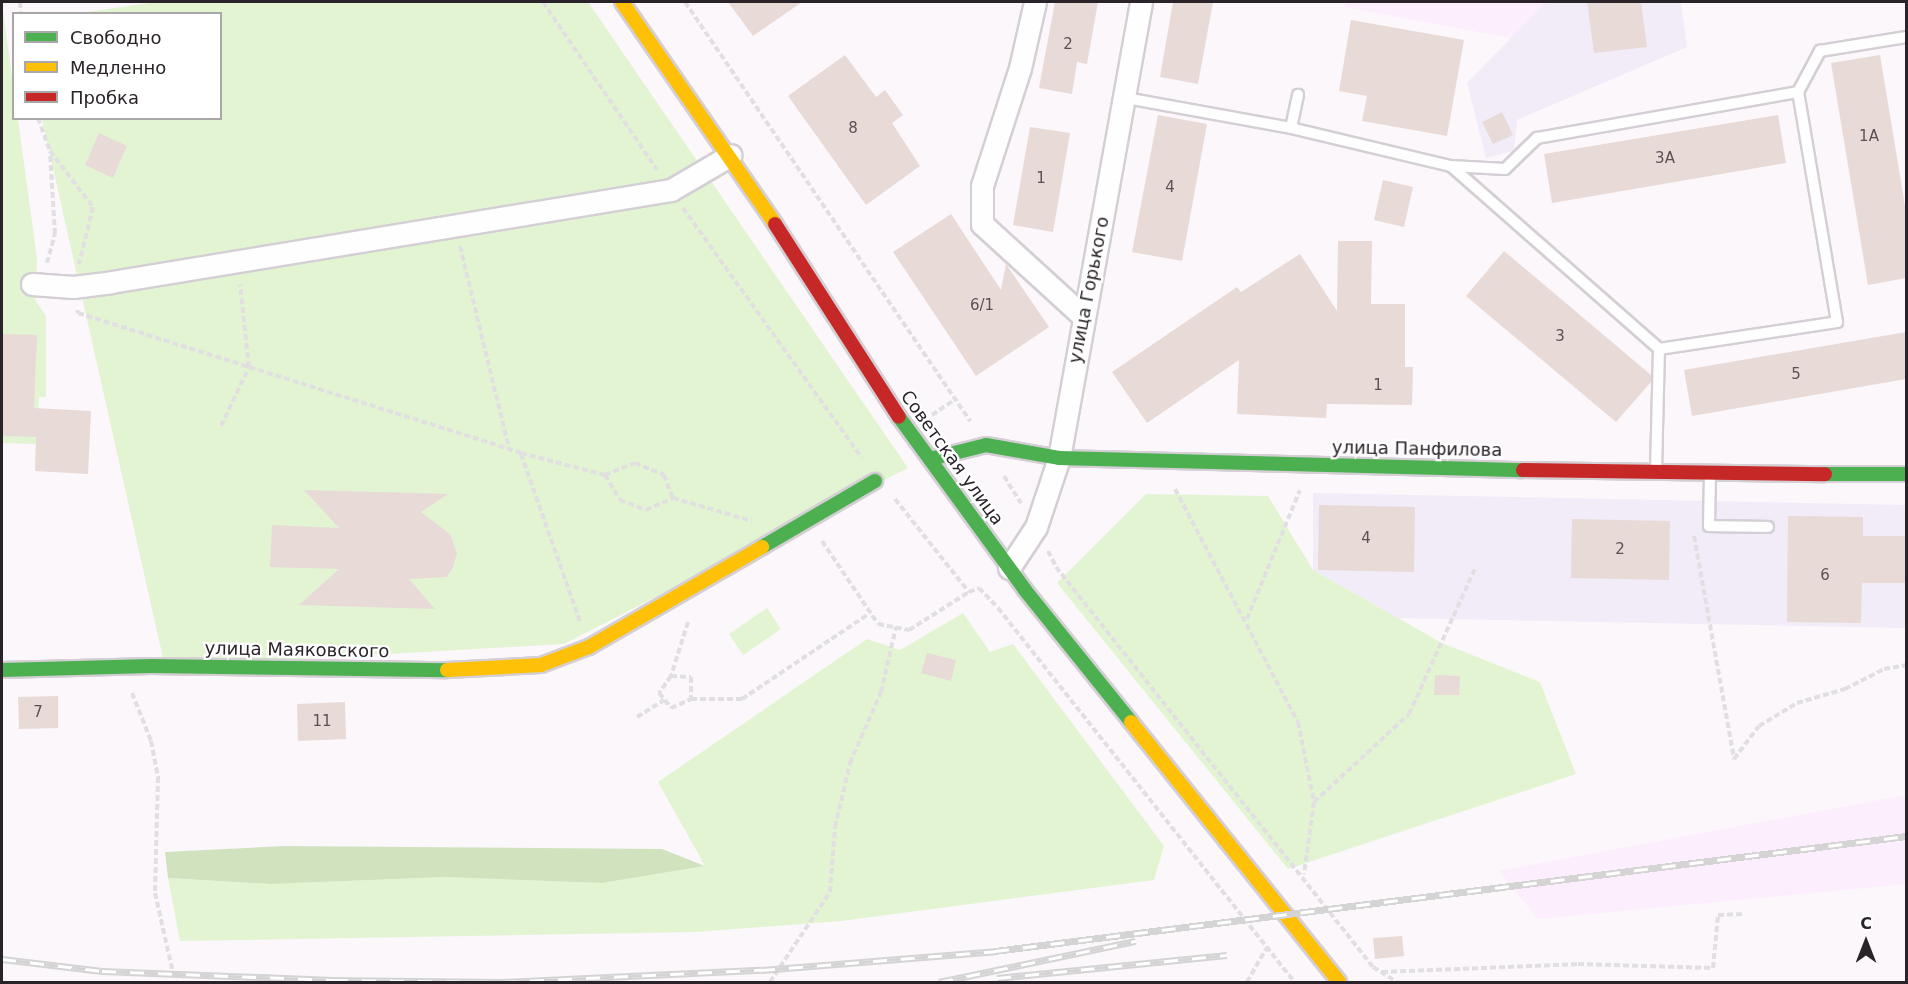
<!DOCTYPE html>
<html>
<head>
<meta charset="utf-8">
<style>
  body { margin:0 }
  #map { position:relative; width:1908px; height:984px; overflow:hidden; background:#fbf7fb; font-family:"DejaVu Sans",sans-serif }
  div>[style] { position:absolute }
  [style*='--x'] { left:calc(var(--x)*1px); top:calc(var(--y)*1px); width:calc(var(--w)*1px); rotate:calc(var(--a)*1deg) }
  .commercial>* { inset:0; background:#f1ecf8 }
  .built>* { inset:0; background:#fdeefd }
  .green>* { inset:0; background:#e3f4d3 }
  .forest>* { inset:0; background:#d0e3be }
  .building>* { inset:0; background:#e8dad7 }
  .path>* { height:4px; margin-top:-2px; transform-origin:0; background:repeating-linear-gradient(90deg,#e1dfe1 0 6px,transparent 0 9px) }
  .roads { filter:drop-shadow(2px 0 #d4cfd4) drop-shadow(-2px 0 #d4cfd4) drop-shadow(0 2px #d4cfd4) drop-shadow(0 -2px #d4cfd4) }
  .lane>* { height:10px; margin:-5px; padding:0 5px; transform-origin:5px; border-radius:5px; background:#fefefe }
  .street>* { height:21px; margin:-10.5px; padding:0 10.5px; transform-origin:10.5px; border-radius:10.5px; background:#fefefe }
  .fast>* { height:14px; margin:-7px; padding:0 7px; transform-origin:7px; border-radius:7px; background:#4caf50 }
  .slow>* { height:14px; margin:-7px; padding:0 7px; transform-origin:7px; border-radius:7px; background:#ffc107 }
  .jam>* { height:14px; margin:-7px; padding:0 7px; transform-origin:7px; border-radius:7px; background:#c62828 }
  .rail>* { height:7px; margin-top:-3.5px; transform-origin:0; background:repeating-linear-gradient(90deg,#fff 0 14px,#d5d4d5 0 28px); box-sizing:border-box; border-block:2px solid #d5d4d5 }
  span { translate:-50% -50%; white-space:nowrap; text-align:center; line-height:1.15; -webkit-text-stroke:4.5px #fff; paint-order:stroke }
  .number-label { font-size:15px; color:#5a5154 }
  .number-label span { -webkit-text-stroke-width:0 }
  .street-label { font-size:18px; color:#2a2329 }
  .frame { position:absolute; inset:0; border:3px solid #2a2329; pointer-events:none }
  .legend { position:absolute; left:12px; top:12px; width:210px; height:108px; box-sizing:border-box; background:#fff; border:2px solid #aaa7a9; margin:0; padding:8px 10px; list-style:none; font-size:18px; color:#2a2329 }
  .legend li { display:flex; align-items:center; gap:12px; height:30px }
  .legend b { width:30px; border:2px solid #aaa7a9 }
  .north { position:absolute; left:1836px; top:912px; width:60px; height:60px; -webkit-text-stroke:4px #fff; paint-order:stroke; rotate:0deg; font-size:16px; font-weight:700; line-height:24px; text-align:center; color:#2a2329 }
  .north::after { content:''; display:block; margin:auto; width:21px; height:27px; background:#2a2329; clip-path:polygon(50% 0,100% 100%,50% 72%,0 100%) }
</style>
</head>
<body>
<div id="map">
  <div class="commercial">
    <i style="clip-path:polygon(1546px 2px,1681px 2px,1687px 47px,1517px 120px,1514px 151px,1486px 158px,1467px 83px)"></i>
    <i style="clip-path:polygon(1313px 493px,1906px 505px,1906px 628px,1398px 618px,1313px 570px)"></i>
  </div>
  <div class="built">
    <i style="clip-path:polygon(1346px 2px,1546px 2px,1511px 38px,1344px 7px)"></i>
    <i style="clip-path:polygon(1906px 795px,1906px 884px,1538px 919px,1499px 871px)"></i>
  </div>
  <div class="green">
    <i style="clip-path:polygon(2px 2px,13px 86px,14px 118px,18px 119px,37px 259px,35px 300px,46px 316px,46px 397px,39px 397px,36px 444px,2px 443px)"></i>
    <i style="clip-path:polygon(156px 2px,588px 2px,908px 468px,564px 644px,165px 667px,42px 119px,220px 118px,220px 14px,80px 13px)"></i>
    <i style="clip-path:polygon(1146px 494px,1268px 496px,1313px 570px,1442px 643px,1540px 682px,1576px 774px,1288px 869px,1057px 583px)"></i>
    <i style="clip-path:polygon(767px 608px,781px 629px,743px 655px,729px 634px)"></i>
    <i style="clip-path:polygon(963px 613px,990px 652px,1013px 644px,1164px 846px,1154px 880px,841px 921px,696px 932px,180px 941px,168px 878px,271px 884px,445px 877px,602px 883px,705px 866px,658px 782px,867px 639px,900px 650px)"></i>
  </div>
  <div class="forest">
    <i style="clip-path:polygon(284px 846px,662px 849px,705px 866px,602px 883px,445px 877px,271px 884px,168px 878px,165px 852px)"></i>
  </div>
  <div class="building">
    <i style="clip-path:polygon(728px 2px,802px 2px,753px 36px)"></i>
    <i style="clip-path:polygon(1055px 2px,1098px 2px,1087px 64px,1077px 62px,1072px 94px,1039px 88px)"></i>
    <i style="clip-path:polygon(1173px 2px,1213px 2px,1198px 84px,1160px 77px)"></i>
    <i style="clip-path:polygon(1587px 2px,1641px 2px,1647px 47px,1594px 53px)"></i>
    <i style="clip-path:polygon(1351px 20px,1464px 40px,1447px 136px,1362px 121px,1367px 96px,1339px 91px)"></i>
    <i style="clip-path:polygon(845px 55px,876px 97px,885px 90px,903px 115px,892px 123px,920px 166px,866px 205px,788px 96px)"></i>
    <i style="clip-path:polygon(1880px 55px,1906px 212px,1906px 278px,1868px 285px,1831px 63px)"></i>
    <i style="clip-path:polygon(1502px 112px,1513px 135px,1493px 144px,1482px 122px)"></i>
    <i style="clip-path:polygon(1158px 115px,1207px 124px,1182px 261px,1132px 252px)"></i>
    <i style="clip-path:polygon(1778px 115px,1786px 163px,1552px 203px,1544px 154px)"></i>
    <i style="clip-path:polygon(1030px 127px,1070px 133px,1053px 232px,1013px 225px)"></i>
    <i style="clip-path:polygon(99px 133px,127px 146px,113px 178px,85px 165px)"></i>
    <i style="clip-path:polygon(1383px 180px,1413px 187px,1404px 227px,1374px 220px)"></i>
    <i style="clip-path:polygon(951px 214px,1001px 290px,1006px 264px,1049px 327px,976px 376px,893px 252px)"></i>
    <i style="clip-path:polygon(1338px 241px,1372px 241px,1371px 304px,1405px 304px,1405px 367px,1413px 367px,1412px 405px,1327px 404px,1326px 418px,1237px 414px,1239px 360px,1147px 423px,1112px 372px,1237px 287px,1241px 292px,1300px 254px,1337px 311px)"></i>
    <i style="clip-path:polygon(1504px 251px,1651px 375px,1651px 382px,1616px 422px,1466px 296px)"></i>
    <i style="clip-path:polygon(1906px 332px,1906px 379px,1692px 416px,1684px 370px)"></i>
    <i style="clip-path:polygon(2px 334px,37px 335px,34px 408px,91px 411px,88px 474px,35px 471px,36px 437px,2px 436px)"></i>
    <i style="clip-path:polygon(304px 490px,448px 494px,421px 512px,450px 534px,457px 553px,453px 567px,447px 577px,409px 579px,435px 609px,299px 605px,339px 569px,270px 567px,272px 525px,339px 528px)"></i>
    <i style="clip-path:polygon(1319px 505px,1415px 507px,1414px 572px,1318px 570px)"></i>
    <i style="clip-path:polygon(1788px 516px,1863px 517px,1863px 536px,1906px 536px,1906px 583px,1862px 583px,1861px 623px,1787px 622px)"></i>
    <i style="clip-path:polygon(1572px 519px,1670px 521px,1669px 580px,1571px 578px)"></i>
    <i style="clip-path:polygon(927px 653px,956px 660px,951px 681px,921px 673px)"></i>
    <i style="clip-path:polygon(1435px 675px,1460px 676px,1459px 695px,1434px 695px)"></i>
    <i style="clip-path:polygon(58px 696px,58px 728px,19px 729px,18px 697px)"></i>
    <i style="clip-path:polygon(345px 702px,346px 739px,298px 741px,297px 704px)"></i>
    <i style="clip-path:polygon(1402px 936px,1404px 956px,1375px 959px,1373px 938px)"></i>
  </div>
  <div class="path">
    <i style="--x:20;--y:2;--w:12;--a:85"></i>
    <i style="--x:543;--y:2;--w:203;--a:55.8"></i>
    <i style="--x:685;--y:2;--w:507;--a:55.78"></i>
    <i style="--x:38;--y:118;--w:35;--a:70"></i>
    <i style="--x:50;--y:151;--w:71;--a:52.5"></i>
    <i style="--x:93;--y:207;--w:59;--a:103.8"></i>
    <i style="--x:683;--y:208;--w:307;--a:54.4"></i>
    <i style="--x:460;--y:246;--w:208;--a:76.4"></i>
    <i style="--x:47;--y:263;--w:30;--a:-75"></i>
    <i style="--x:55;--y:234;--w:82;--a:-93.5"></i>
    <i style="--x:77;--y:310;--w:3;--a:72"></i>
    <i style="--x:78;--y:313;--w:465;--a:17.5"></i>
    <i style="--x:521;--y:453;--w:87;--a:14.7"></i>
    <i style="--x:605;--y:475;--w:29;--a:59"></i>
    <i style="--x:620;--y:500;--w:28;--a:21"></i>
    <i style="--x:646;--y:510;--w:30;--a:-24"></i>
    <i style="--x:673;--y:498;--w:82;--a:16.2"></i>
    <i style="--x:932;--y:415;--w:27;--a:-34"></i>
    <i style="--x:221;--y:426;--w:65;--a:-64.6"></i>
    <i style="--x:249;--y:367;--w:83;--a:-96.2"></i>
    <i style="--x:521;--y:454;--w:178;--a:70.6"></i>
    <i style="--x:605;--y:475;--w:32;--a:-22"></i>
    <i style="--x:635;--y:463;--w:31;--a:22"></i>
    <i style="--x:664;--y:475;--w:25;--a:69"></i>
    <i style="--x:1004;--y:476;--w:32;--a:58"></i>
    <i style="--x:1175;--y:489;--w:263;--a:62.2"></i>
    <i style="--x:1298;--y:722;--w:82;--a:78.7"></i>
    <i style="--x:1314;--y:802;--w:73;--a:97.9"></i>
    <i style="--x:895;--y:499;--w:119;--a:51.5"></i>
    <i style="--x:969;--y:592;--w:11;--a:-22"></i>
    <i style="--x:979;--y:588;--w:28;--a:46"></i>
    <i style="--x:998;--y:608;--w:477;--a:51.6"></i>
    <i style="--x:1694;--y:536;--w:227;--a:79.8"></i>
    <i style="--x:822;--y:541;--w:100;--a:56"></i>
    <i style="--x:878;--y:624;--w:32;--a:11"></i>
    <i style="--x:909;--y:630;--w:71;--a:-32.3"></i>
    <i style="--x:1048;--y:551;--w:18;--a:63"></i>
    <i style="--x:1056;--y:567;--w:510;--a:51.6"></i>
    <i style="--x:1373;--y:967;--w:28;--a:32"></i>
    <i style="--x:1247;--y:619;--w:139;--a:-67.7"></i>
    <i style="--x:688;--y:622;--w:57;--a:107.5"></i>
    <i style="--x:671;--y:676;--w:20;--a:3"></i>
    <i style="--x:691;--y:677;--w:22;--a:90"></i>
    <i style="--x:691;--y:699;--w:51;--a:0"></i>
    <i style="--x:742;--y:699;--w:154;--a:-33.9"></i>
    <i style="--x:671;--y:676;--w:21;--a:125"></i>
    <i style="--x:659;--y:693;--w:19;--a:51"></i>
    <i style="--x:671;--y:708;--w:22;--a:-24"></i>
    <i style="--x:132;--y:693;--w:52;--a:68.4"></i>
    <i style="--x:151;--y:741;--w:37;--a:79"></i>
    <i style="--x:158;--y:777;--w:116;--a:91.5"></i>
    <i style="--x:155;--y:893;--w:91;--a:77.3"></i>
    <i style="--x:637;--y:717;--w:32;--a:-32"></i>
    <i style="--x:1734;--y:759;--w:41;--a:-52.9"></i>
    <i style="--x:1759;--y:726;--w:44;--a:-31.2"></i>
    <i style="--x:1797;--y:703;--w:50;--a:-16.3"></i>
    <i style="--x:1845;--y:689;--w:44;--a:-27.1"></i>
    <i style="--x:1884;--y:669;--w:22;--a:-10"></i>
    <i style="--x:1314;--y:802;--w:129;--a:-42.8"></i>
    <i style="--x:1409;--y:714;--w:162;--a:-65.6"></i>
    <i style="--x:1382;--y:972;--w:196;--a:-2.3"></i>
    <i style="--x:1578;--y:964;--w:135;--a:1.7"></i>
    <i style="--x:1713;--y:968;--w:53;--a:-84.6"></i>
    <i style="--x:1718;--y:915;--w:27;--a:-2"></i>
    <i style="--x:770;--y:982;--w:108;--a:-56.3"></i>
    <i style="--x:830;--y:892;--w:65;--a:-85.6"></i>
    <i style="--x:835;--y:827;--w:66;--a:-76.8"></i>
    <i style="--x:850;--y:763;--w:77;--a:-66.4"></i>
    <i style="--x:881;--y:692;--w:67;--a:-77"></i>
    <i style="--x:1247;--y:982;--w:38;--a:-60"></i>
  </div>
  <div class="roads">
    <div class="lane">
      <i style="--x:1126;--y:98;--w:168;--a:10.3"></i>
      <i style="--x:1291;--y:128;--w:164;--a:13.4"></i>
      <i style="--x:1451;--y:166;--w:277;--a:41.3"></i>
      <i style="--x:1291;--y:128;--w:34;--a:-78"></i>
      <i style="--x:1451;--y:166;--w:54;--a:3.2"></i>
      <i style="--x:1505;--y:169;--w:45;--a:-44.1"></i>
      <i style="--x:1537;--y:138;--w:265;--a:-10"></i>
      <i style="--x:1656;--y:471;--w:122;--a:-88.6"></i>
      <i style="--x:1659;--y:349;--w:180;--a:-8.6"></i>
      <i style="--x:1837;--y:322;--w:233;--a:-99.6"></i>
      <i style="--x:1798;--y:92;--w:47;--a:-61.8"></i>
      <i style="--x:1820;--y:51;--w:87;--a:-9.2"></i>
      <i style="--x:1710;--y:474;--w:52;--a:91.1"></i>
      <i style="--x:1709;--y:526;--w:59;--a:1"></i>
    </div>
    <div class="street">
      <i style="--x:1035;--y:2;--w:68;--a:102.8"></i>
      <i style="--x:1020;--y:68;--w:124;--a:107.9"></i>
      <i style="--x:982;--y:186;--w:38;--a:90"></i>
      <i style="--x:982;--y:224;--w:138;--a:42.4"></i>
      <i style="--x:32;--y:284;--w:41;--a:4.2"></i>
      <i style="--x:73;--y:287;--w:38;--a:-7"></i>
      <i style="--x:111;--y:282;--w:568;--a:-9.33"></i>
      <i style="--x:671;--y:190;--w:69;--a:-30.3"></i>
      <i style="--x:1009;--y:568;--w:49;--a:-56.6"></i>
      <i style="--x:1036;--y:527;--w:73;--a:-71.6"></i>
      <i style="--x:1059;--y:458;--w:463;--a:-79.8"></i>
    </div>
    <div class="fast">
      <i style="--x:899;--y:417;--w:214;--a:53.9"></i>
      <i style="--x:1025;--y:590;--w:169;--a:51.2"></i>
      <i style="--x:930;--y:459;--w:58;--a:-14"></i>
      <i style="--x:986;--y:445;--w:74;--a:10.1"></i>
      <i style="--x:1059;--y:458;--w:464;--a:1.5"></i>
      <i style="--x:1825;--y:474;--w:81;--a:0"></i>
      <i style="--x:762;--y:547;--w:131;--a:-30.3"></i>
      <i style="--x:2;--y:670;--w:149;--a:-1.5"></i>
      <i style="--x:151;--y:666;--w:296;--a:0.8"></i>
    </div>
    <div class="slow">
      <i style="--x:622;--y:2;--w:270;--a:55.4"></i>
      <i style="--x:447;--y:670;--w:94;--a:-3"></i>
      <i style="--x:541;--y:665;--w:51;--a:-20.6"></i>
      <i style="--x:589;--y:647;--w:200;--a:-30"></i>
      <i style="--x:1131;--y:722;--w:333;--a:51.3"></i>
    </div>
    <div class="jam">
      <i style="--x:775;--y:224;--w:229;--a:57.3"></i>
      <i style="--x:1523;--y:470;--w:302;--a:0.8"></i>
    </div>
  </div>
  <div class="rail">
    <i style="--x:2;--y:959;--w:101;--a:6.8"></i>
    <i style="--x:102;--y:971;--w:232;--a:2.2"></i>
    <i style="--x:334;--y:980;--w:168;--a:0.7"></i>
    <i style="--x:502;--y:982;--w:259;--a:-2.7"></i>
    <i style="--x:761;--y:970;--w:235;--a:-4.6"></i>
    <i style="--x:995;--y:951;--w:918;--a:-7.19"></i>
    <i style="--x:997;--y:978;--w:231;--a:-5.7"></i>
    <i style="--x:939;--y:982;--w:201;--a:-11.8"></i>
  </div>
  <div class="number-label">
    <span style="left:1068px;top:45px">2</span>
    <span style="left:853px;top:129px">8</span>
    <span style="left:1869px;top:137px">1А</span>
    <span style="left:1665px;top:159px">3А</span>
    <span style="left:1041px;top:179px">1</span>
    <span style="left:1170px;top:188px">4</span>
    <span style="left:982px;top:306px">6/1</span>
    <span style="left:1560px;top:337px">3</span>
    <span style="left:1796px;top:375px">5</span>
    <span style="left:1378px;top:386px">1</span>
    <span style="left:1366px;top:539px">4</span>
    <span style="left:1620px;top:550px">2</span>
    <span style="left:1825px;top:576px">6</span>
    <span style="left:38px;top:713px">7</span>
    <span style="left:322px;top:722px">11</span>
  </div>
  <div class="street-label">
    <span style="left:1089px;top:290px;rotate:-79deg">улица Горького</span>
    <span style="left:1417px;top:449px;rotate:1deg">улица Панфилова</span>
    <span style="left:952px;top:458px;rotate:54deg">Советская улица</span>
    <span style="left:297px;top:650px;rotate:1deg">улица Маяковского</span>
  </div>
  <div class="frame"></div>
  <ul class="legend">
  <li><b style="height:8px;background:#4caf50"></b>Свободно</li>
  <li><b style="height:8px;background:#ffc107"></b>Медленно</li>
  <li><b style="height:8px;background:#c62828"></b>Пробка</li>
  </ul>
  <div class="north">С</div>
</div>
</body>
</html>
